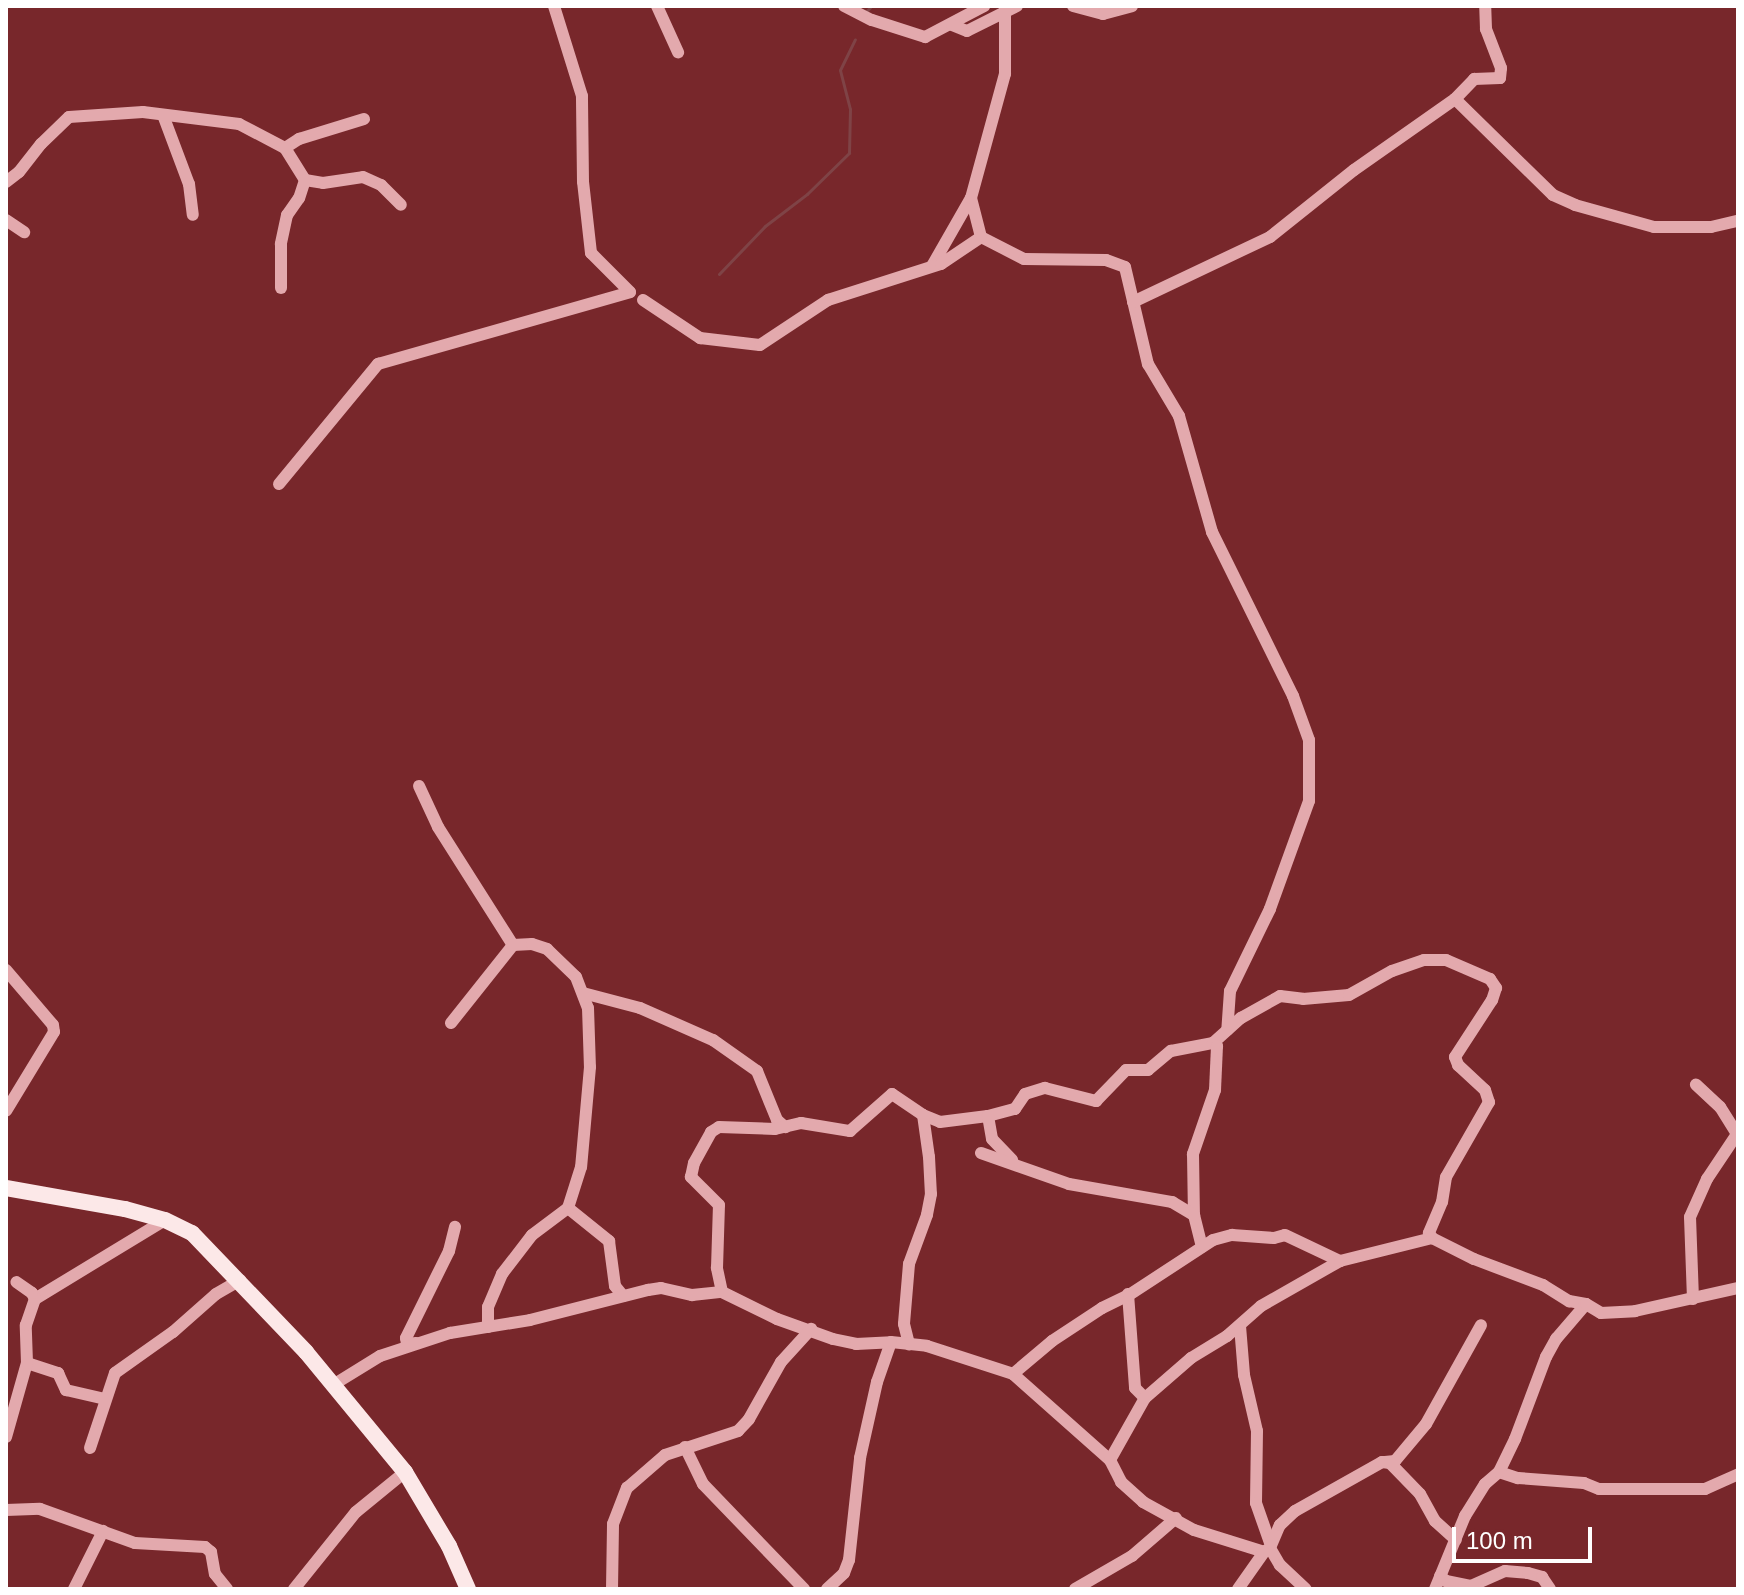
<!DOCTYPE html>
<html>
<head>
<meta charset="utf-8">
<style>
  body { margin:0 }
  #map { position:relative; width:1744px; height:1595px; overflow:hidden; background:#78272b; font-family:Helvetica,sans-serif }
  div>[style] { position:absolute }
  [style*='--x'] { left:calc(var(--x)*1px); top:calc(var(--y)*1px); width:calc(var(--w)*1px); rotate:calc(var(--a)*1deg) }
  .stream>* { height:3px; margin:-1.5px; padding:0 1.5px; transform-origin:1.5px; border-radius:1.5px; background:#7f4346 }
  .minor>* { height:12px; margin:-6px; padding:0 6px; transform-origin:6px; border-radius:6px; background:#e3a9ad }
  .major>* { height:16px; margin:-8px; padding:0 8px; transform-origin:8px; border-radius:8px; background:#fce8e8 }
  span { translate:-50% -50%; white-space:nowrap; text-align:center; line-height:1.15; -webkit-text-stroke:6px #78272b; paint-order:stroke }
  .frame { position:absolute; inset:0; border:8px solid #fff; pointer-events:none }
  .scale { position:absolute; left:1452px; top:1527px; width:140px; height:36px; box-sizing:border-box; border:4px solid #fff; border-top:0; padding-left:10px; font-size:24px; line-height:28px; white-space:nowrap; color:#fff; -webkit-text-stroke:6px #78272b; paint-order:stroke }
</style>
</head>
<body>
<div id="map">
  <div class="stream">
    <i style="--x:865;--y:13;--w:9;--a:-49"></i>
    <i style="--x:719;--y:274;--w:66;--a:-46.2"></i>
    <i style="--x:765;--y:226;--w:53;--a:-37.3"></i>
    <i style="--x:807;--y:194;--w:59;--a:-44.3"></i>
    <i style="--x:849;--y:153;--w:44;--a:-88.7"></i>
    <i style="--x:850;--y:109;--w:40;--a:-104.4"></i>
    <i style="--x:840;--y:70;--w:34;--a:-64"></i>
  </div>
  <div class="minor">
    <i style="--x:657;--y:6;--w:51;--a:65.5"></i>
    <i style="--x:844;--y:6;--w:31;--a:27"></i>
    <i style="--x:872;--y:20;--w:56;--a:17.8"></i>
    <i style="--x:925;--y:37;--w:67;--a:-27.7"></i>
    <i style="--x:1073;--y:6;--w:31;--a:15"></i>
    <i style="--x:1103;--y:14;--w:30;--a:-15"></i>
    <i style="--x:952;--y:25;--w:16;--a:22"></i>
    <i style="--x:967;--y:31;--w:56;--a:-26.6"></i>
    <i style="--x:1455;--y:99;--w:137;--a:44.4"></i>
    <i style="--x:1553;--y:195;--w:24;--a:24"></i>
    <i style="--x:1575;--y:205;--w:82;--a:15.6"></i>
    <i style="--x:1654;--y:227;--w:57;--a:0"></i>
    <i style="--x:1711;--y:227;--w:28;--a:-13"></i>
    <i style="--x:163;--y:115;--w:74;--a:69.4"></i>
    <i style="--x:189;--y:184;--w:31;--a:83"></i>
    <i style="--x:285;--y:148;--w:17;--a:-33"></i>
    <i style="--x:299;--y:139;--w:68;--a:-17.1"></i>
    <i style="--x:305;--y:180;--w:18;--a:9"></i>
    <i style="--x:323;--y:183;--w:40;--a:-8.5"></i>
    <i style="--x:363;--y:177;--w:20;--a:24"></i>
    <i style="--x:381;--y:185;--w:28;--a:45"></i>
    <i style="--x:6;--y:182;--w:16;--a:-38"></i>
    <i style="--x:19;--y:172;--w:36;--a:-52"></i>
    <i style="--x:41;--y:144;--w:39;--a:-44"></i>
    <i style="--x:69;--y:117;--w:74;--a:-3.9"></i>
    <i style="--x:143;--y:112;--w:97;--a:7.1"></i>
    <i style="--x:239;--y:124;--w:52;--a:27.6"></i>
    <i style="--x:285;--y:148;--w:38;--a:58"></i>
    <i style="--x:305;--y:180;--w:19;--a:108"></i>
    <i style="--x:299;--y:198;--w:21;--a:125"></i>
    <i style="--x:287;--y:215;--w:30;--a:102"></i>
    <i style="--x:281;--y:244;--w:44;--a:90"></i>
    <i style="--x:971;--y:198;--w:40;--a:75.6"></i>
    <i style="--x:6;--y:220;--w:22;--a:34"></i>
    <i style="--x:981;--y:237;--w:48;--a:27.1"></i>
    <i style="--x:1024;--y:259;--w:82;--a:0.7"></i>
    <i style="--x:1106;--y:260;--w:20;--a:20"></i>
    <i style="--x:1125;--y:267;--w:100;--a:76.7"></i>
    <i style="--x:1148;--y:364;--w:61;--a:59.2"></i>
    <i style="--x:1179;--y:416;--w:121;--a:74.1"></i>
    <i style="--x:1212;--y:532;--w:183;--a:63.7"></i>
    <i style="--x:1293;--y:696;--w:47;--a:70"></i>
    <i style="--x:1309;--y:740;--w:61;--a:90"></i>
    <i style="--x:1309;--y:801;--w:115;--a:109.9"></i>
    <i style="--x:1270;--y:909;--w:91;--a:116"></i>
    <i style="--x:1230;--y:991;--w:39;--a:94"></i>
    <i style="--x:932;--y:266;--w:78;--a:-60.2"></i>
    <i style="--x:971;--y:198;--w:129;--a:-74.7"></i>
    <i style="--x:1005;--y:74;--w:68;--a:-90"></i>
    <i style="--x:643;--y:300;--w:69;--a:33.7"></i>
    <i style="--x:700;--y:338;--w:60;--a:6.7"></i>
    <i style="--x:760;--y:345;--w:82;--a:-33.5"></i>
    <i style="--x:828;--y:300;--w:119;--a:-17.7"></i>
    <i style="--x:941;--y:264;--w:48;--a:-34"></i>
    <i style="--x:1133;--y:302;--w:152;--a:-25.4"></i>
    <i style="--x:1270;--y:237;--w:107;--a:-38.6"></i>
    <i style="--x:1354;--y:170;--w:123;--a:-35.1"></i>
    <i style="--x:1455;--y:99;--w:28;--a:-46"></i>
    <i style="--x:1474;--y:79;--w:26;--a:-2"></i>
    <i style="--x:1500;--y:78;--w:10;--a:-84"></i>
    <i style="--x:1501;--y:68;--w:42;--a:-111"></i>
    <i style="--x:1486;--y:29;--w:23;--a:-92"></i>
    <i style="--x:279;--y:484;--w:156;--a:-50.5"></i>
    <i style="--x:378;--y:364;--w:262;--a:-15.9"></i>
    <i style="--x:630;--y:292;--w:55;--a:-135"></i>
    <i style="--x:591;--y:253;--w:71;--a:-96.4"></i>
    <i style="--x:583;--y:182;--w:86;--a:-90.7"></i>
    <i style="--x:582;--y:96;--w:94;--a:-107.3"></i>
    <i style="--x:419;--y:786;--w:45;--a:65.1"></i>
    <i style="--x:438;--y:827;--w:140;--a:57.6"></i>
    <i style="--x:6;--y:970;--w:72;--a:49.5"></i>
    <i style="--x:53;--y:1025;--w:7;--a:82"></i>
    <i style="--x:54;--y:1032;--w:92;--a:121.3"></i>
    <i style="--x:583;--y:993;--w:59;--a:14.7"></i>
    <i style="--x:640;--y:1008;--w:80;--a:23.7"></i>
    <i style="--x:713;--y:1040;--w:54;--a:35.2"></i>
    <i style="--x:757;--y:1071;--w:53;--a:67.8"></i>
    <i style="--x:777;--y:1120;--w:11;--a:41"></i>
    <i style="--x:451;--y:1023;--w:100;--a:-51.5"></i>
    <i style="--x:513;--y:945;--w:19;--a:-3"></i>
    <i style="--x:532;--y:944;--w:16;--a:18"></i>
    <i style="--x:547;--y:949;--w:40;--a:44"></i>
    <i style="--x:576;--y:977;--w:33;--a:69"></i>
    <i style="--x:588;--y:1008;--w:59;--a:88.1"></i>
    <i style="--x:590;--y:1067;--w:100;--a:95.1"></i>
    <i style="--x:581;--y:1167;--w:43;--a:107.6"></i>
    <i style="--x:568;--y:1208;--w:53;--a:38.8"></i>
    <i style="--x:609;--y:1241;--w:45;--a:82.4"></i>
    <i style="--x:615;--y:1286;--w:13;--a:51"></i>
    <i style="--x:1213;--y:1043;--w:38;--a:-42"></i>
    <i style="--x:1241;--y:1018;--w:45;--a:-29.4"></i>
    <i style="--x:1280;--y:996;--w:23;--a:7"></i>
    <i style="--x:1303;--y:999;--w:46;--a:-5"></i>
    <i style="--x:1349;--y:995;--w:49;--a:-29.2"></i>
    <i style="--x:1392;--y:971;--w:34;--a:-19"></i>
    <i style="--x:1424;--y:960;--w:22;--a:0"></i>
    <i style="--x:1446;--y:960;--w:48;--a:23.4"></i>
    <i style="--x:1490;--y:979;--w:11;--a:56"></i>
    <i style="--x:1496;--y:988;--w:13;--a:108"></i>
    <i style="--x:1492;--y:1000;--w:68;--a:123"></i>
    <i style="--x:1455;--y:1057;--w:9;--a:69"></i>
    <i style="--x:1458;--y:1065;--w:37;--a:43"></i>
    <i style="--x:1485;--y:1090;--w:13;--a:72"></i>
    <i style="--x:1489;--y:1102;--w:86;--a:119.8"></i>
    <i style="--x:1446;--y:1177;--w:25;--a:99"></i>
    <i style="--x:1442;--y:1202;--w:34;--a:113"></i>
    <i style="--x:1429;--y:1233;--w:6;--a:59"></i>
    <i style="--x:923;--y:1115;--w:18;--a:22"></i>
    <i style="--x:940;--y:1122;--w:48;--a:-7.1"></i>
    <i style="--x:988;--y:1116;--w:28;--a:-15"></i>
    <i style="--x:1015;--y:1109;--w:18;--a:-56"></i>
    <i style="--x:1025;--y:1094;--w:21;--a:-17"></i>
    <i style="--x:1045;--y:1088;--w:53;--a:14.3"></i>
    <i style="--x:1096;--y:1101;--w:43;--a:-45.9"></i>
    <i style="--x:1126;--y:1070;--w:22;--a:0"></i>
    <i style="--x:1148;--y:1070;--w:30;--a:-40"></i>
    <i style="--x:1171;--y:1051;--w:43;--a:-10.8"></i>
    <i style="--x:1213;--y:1043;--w:5;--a:37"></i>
    <i style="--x:1217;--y:1046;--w:44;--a:92.6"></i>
    <i style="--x:1215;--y:1090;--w:68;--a:109"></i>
    <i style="--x:1193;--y:1154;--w:61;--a:89.1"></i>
    <i style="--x:988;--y:1116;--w:23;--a:80"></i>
    <i style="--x:992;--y:1139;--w:29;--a:46"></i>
    <i style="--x:981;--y:1153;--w:93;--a:19.4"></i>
    <i style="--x:1069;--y:1184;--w:105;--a:9.9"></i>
    <i style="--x:1172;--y:1202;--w:26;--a:31"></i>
    <i style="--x:1194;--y:1215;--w:33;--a:76"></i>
    <i style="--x:722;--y:1292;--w:25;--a:-102"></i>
    <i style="--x:717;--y:1268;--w:63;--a:-88.2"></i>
    <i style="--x:719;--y:1205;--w:40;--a:-135"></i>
    <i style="--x:691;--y:1177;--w:14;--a:-78"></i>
    <i style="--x:694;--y:1163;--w:35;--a:-61"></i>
    <i style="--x:711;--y:1132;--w:9;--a:-32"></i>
    <i style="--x:719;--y:1127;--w:56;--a:2"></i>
    <i style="--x:775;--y:1129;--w:27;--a:-13"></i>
    <i style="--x:801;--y:1123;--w:50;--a:9.3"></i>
    <i style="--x:850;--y:1131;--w:56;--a:-41.4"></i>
    <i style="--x:892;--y:1094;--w:37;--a:34"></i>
    <i style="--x:923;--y:1115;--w:42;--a:81.9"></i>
    <i style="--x:929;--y:1157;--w:37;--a:87"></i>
    <i style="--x:931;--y:1194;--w:21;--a:101"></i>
    <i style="--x:927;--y:1215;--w:52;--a:110.2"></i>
    <i style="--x:909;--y:1264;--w:60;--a:94.8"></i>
    <i style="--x:904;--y:1324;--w:21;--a:76"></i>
    <i style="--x:1128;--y:1294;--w:94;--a:85.7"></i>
    <i style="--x:1135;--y:1388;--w:14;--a:45"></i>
    <i style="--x:35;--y:1299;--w:152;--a:-31.3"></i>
    <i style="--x:1693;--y:1299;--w:82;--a:-92.1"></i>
    <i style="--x:1690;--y:1217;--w:42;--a:-65.9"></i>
    <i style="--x:1707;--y:1179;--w:54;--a:-56.3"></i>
    <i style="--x:1737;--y:1134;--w:32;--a:-122"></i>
    <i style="--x:1720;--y:1107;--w:33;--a:-137"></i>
    <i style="--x:1240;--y:1326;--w:49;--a:85.3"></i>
    <i style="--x:1244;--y:1375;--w:57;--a:76.9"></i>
    <i style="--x:1257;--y:1431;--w:72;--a:90.8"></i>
    <i style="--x:1256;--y:1503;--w:42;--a:70.7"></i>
    <i style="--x:488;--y:1327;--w:20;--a:-90"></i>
    <i style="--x:488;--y:1307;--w:36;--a:-67"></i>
    <i style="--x:502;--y:1274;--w:49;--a:-52.4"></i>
    <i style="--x:532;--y:1235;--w:45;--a:-36.9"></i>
    <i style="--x:416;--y:1343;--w:9;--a:174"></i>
    <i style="--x:407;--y:1344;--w:6;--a:-99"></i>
    <i style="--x:406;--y:1338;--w:97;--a:-63.7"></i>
    <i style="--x:449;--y:1251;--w:25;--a:-76"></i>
    <i style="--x:27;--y:1363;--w:33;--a:18"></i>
    <i style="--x:58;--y:1373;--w:19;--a:65"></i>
    <i style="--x:66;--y:1390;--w:39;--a:13"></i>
    <i style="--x:1013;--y:1374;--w:51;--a:-40.2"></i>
    <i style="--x:1052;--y:1341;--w:60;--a:-33.4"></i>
    <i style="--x:1102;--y:1308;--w:30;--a:-26"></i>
    <i style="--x:1129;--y:1295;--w:100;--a:-33.2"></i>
    <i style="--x:1213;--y:1240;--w:20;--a:-15"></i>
    <i style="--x:1232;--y:1235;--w:42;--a:4.1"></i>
    <i style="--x:1274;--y:1238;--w:11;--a:-15"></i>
    <i style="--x:1285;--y:1235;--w:61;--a:25.3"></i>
    <i style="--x:333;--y:1385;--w:55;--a:-31.7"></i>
    <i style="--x:380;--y:1356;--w:74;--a:-18.2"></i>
    <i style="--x:450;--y:1333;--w:81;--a:-9.2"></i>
    <i style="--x:530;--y:1320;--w:122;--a:-14.3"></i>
    <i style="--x:648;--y:1290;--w:13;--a:-9"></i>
    <i style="--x:661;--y:1288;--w:32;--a:13"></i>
    <i style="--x:692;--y:1295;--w:30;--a:-6"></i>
    <i style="--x:722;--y:1292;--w:61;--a:26.1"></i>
    <i style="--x:777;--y:1319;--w:59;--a:19.7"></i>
    <i style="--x:833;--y:1339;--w:24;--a:12"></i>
    <i style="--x:856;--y:1344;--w:35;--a:-3"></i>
    <i style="--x:891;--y:1342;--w:36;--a:6"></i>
    <i style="--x:927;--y:1346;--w:90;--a:18"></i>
    <i style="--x:1013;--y:1374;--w:130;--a:41.6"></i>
    <i style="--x:1110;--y:1460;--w:25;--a:63"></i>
    <i style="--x:1121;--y:1482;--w:30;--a:42"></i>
    <i style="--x:1143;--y:1502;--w:58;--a:28.8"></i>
    <i style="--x:1194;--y:1530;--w:73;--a:17.4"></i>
    <i style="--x:1264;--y:1552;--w:7;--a:-34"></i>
    <i style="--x:1270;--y:1548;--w:20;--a:60"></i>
    <i style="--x:1280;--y:1565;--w:35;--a:43"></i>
    <i style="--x:6;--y:1437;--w:77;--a:-74.2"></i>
    <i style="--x:27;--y:1363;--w:38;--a:-92"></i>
    <i style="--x:26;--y:1325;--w:28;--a:-71"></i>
    <i style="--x:35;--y:1299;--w:7;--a:-117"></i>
    <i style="--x:32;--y:1293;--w:19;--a:-145"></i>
    <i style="--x:685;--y:1447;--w:41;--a:64.1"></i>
    <i style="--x:703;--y:1484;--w:146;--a:46.1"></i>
    <i style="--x:90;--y:1448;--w:79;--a:-71.6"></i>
    <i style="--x:115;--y:1373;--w:71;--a:-35.3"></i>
    <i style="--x:173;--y:1332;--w:57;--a:-41.5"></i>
    <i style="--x:216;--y:1294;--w:28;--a:-30"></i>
    <i style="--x:1110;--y:1460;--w:71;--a:-60.6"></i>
    <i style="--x:1145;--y:1398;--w:61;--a:-41"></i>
    <i style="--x:1191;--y:1358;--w:42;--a:-31.4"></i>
    <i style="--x:1227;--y:1336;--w:45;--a:-41.4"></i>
    <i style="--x:1261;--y:1306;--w:91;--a:-29.7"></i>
    <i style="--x:1340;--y:1261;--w:95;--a:-14"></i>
    <i style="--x:1432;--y:1238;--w:47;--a:26.6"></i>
    <i style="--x:1474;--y:1259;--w:74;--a:20.6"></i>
    <i style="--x:1543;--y:1285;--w:31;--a:32"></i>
    <i style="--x:1569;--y:1301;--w:17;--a:10"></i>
    <i style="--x:1385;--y:1462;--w:10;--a:-6"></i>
    <i style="--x:1395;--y:1461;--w:48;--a:-50"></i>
    <i style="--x:1426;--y:1424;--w:113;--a:-60.9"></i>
    <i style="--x:1499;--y:1472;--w:20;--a:18"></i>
    <i style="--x:1518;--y:1478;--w:66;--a:4.3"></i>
    <i style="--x:1584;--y:1483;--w:16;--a:22"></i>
    <i style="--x:1599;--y:1489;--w:106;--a:0"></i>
    <i style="--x:1705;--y:1489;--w:36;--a:-24"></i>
    <i style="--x:6;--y:1510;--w:34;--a:-2"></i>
    <i style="--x:40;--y:1509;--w:101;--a:19.7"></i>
    <i style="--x:135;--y:1543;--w:70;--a:3.3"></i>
    <i style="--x:205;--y:1547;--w:8;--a:40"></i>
    <i style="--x:211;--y:1552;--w:22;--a:80"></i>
    <i style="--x:215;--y:1574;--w:19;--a:51"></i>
    <i style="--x:1270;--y:1548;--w:25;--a:-67"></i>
    <i style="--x:1280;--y:1525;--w:21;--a:-43"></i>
    <i style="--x:1295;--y:1511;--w:100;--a:-29.4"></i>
    <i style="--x:1382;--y:1462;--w:8;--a:7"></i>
    <i style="--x:1390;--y:1463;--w:43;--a:45.9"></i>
    <i style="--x:1420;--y:1494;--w:31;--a:61"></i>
    <i style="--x:1435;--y:1521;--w:28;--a:42"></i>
    <i style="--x:1440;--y:1576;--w:8;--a:40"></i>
    <i style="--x:1446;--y:1581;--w:25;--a:11"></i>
    <i style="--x:1471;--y:1586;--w:37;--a:-24"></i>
    <i style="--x:1505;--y:1571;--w:23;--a:5"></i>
    <i style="--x:1528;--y:1573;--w:15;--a:16"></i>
    <i style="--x:1542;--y:1577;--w:14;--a:56"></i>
    <i style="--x:74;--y:1589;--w:65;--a:-63.4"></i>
    <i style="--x:294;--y:1589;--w:99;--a:-51.2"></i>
    <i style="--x:356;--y:1512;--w:63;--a:-39.2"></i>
    <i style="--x:612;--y:1589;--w:65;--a:-89.1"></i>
    <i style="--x:613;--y:1524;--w:39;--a:-69"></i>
    <i style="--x:627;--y:1488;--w:50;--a:-41"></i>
    <i style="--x:665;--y:1455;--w:77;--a:-18.2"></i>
    <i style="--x:738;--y:1431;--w:16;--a:-47"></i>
    <i style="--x:749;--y:1419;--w:65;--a:-60.7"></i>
    <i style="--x:781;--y:1362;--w:45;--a:-47.7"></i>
    <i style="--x:827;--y:1589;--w:23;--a:-43"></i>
    <i style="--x:844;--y:1573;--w:14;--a:-69"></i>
    <i style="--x:849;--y:1560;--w:103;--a:-83.8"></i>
    <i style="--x:860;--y:1458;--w:78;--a:-77.4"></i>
    <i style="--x:877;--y:1382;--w:42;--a:-70.7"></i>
    <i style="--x:1075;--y:1589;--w:66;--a:-30.1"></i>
    <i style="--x:1132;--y:1556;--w:58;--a:-40.8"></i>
    <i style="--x:1238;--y:1589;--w:45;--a:-54.9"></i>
    <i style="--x:1435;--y:1589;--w:79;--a:-67.7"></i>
    <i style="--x:1465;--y:1516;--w:38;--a:-58"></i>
    <i style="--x:1485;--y:1484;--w:18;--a:-41"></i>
    <i style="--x:1499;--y:1472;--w:37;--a:-64"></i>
    <i style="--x:1515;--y:1439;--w:88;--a:-69.3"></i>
    <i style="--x:1546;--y:1357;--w:21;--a:-61"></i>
    <i style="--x:1556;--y:1339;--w:46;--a:-49.4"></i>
    <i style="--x:1586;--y:1304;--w:17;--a:31"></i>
    <i style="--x:1601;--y:1313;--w:34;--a:-3"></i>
    <i style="--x:1635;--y:1311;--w:106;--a:-12.6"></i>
  </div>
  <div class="major">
    <i style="--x:6;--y:1188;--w:121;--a:10"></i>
    <i style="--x:125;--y:1209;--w:41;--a:15.4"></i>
    <i style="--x:165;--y:1220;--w:30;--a:26"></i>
    <i style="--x:192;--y:1233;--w:165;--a:46.2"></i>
    <i style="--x:306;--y:1352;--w:156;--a:50.5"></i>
    <i style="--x:405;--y:1472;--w:86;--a:59.3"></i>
    <i style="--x:449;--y:1546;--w:47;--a:66.2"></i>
  </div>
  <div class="frame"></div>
  <div class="scale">100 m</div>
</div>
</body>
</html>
